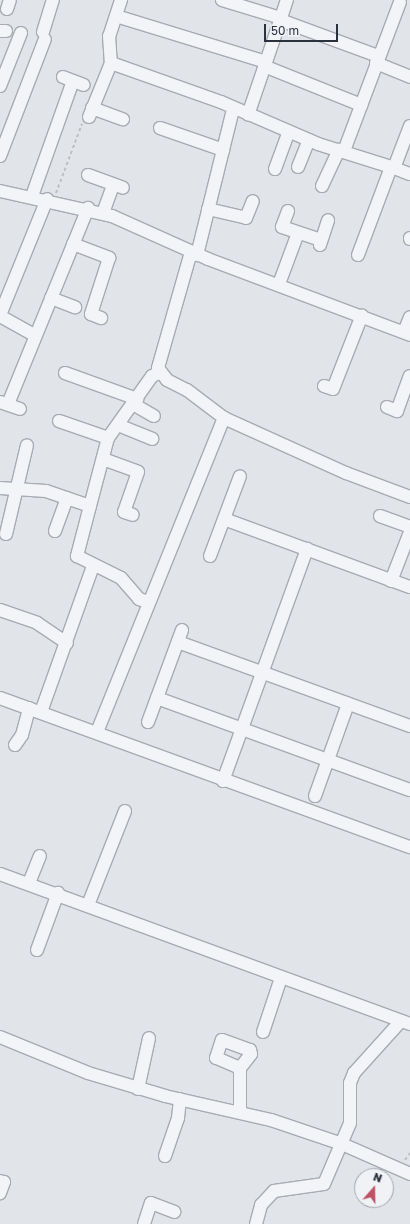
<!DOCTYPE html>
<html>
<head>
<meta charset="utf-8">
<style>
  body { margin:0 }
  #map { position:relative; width:410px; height:1224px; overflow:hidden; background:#e1e4e8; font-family:"Golos Text",sans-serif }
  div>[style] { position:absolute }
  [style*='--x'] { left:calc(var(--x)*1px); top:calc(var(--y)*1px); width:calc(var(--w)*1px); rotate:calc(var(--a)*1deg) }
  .path>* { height:2px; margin-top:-1px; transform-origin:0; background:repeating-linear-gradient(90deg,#bbbec3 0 3px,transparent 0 6px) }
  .roads { filter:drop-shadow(1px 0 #a7abb2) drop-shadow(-1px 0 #a7abb2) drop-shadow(0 1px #a7abb2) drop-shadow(0 -1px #a7abb2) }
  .minor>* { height:12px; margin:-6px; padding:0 6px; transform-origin:6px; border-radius:6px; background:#f3f4f7 }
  span { translate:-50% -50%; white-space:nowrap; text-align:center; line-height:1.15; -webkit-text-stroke:4px #f0f2f6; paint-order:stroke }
  .north { position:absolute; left:354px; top:1168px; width:40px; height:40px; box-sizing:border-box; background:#f0f2f6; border:1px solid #a1a5ac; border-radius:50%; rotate:20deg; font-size:11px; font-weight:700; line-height:16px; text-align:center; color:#2b323e }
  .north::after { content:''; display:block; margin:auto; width:14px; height:18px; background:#c15265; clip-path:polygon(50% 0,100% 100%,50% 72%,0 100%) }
  .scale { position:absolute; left:264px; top:24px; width:74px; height:18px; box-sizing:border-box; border:2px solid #2b323e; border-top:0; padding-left:5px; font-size:12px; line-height:14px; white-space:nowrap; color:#2b323e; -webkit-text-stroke:3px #f0f2f6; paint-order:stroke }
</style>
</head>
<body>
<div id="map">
  <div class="path">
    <i style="--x:56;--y:193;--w:74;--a:-69.4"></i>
    <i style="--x:405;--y:1160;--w:9;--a:-54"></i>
  </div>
  <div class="roads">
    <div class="minor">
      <i style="--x:121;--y:0;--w:38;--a:108"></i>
      <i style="--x:109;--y:36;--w:27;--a:86"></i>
      <i style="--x:111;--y:63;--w:117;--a:19.5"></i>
      <i style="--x:221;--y:102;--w:106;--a:23.4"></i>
      <i style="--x:318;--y:144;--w:80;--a:17.5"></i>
      <i style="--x:394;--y:168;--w:45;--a:-69.1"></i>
      <i style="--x:222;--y:0;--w:62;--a:17"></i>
      <i style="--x:281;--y:18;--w:102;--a:108.8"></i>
      <i style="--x:7;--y:9;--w:9;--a:-72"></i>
      <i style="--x:116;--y:16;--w:157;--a:17"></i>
      <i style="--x:281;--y:18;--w:19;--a:-72"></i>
      <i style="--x:280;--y:20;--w:104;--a:20.2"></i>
      <i style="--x:0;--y:31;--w:6;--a:0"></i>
      <i style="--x:43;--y:32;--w:34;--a:-73"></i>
      <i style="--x:376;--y:63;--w:37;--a:22"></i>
      <i style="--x:264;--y:66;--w:105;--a:21.9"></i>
      <i style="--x:63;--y:77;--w:22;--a:21"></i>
      <i style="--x:0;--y:86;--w:57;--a:-68.4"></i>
      <i style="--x:92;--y:108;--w:33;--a:20"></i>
      <i style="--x:89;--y:117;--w:58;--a:-67.8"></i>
      <i style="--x:160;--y:128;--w:67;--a:19.2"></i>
      <i style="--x:344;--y:151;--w:159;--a:-69.4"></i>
      <i style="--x:0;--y:156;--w:125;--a:-69"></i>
      <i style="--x:298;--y:167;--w:29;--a:-68"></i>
      <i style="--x:394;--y:168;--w:17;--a:21"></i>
      <i style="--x:275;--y:169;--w:40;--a:-69.8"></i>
      <i style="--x:88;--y:175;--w:37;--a:20"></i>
      <i style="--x:322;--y:186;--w:40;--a:-65"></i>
      <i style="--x:0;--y:191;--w:115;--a:12.6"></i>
      <i style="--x:112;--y:216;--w:105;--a:24.1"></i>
      <i style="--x:208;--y:259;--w:216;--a:20.6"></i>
      <i style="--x:32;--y:196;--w:122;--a:-70.4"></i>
      <i style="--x:208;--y:209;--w:39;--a:13"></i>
      <i style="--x:246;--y:218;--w:18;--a:-68"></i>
      <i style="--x:288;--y:211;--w:17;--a:111"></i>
      <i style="--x:282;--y:227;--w:41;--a:18.4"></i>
      <i style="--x:103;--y:213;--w:30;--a:-70"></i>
      <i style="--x:410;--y:239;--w:1;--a:-90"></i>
      <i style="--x:73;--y:244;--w:39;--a:21"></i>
      <i style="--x:109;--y:258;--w:59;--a:107.8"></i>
      <i style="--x:91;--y:314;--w:11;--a:22"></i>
      <i style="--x:320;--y:245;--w:26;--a:-72"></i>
      <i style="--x:191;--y:252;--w:121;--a:105.9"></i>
      <i style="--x:158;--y:368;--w:15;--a:53"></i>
      <i style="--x:167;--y:380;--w:22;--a:27"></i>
      <i style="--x:187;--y:390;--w:46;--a:37.1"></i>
      <i style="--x:197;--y:255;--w:149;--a:-76.1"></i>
      <i style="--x:358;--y:255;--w:94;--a:-69.4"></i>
      <i style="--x:279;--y:284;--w:54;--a:-69.6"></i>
      <i style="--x:51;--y:298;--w:26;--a:21"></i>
      <i style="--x:0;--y:315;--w:125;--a:-67.9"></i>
      <i style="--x:0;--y:316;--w:39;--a:29"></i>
      <i style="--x:404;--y:332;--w:16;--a:-68"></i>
      <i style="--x:65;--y:373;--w:77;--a:19.9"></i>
      <i style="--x:324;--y:386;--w:9;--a:18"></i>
      <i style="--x:333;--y:389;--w:79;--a:-68.6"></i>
      <i style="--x:0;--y:402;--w:21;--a:19"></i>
      <i style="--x:8;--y:404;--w:212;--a:-67.8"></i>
      <i style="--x:133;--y:404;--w:24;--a:30"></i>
      <i style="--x:387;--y:407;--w:11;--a:22"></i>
      <i style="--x:397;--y:411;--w:37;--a:-70"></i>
      <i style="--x:59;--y:421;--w:52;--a:19.1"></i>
      <i style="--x:118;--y:425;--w:37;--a:22"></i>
      <i style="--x:103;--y:459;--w:37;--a:20"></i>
      <i style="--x:138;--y:472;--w:42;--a:109.3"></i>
      <i style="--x:124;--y:512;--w:9;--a:18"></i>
      <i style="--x:0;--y:488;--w:46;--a:3.7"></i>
      <i style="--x:46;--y:491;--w:46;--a:18.8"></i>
      <i style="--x:90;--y:506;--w:70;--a:-75.2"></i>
      <i style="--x:108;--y:438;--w:76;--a:-54.6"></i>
      <i style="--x:152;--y:376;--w:8;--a:-23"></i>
      <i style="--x:90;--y:506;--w:52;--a:104.6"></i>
      <i style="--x:77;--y:556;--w:49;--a:26.6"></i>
      <i style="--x:121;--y:578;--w:28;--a:49"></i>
      <i style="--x:139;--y:599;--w:9;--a:18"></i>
      <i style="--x:380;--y:516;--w:32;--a:20"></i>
      <i style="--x:224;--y:519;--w:198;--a:20.1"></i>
      <i style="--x:55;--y:531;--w:35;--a:-70"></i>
      <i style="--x:6;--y:534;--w:91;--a:-76.7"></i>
      <i style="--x:210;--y:556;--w:85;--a:-69.4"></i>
      <i style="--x:391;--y:581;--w:53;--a:-68.8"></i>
      <i style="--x:0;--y:610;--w:39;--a:19"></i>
      <i style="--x:37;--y:623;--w:36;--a:34"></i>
      <i style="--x:178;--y:642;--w:247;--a:19.9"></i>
      <i style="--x:0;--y:698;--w:436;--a:20"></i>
      <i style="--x:157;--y:698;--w:269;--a:20"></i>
      <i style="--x:41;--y:712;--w:155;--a:-70.4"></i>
      <i style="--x:148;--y:722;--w:98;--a:-69.7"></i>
      <i style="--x:97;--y:732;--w:339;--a:-68"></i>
      <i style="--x:224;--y:418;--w:134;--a:24.3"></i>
      <i style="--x:346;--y:473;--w:68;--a:20.6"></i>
      <i style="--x:15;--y:745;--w:12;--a:-55"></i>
      <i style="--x:22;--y:735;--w:28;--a:-75"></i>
      <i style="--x:223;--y:781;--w:247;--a:-70.1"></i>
      <i style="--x:315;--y:796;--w:98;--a:-70.3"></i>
      <i style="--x:0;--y:874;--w:437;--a:20.1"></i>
      <i style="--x:29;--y:883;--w:29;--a:-68"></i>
      <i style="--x:88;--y:905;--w:101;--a:-68.5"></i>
      <i style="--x:37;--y:950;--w:61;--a:-69.8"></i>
      <i style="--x:263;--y:1032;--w:57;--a:-71.6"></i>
      <i style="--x:0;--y:1037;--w:95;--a:22.2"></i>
      <i style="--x:88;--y:1073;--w:80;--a:16.6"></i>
      <i style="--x:165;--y:1096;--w:109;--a:12.8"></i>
      <i style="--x:271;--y:1120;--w:75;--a:18.7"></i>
      <i style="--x:342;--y:1144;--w:74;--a:23.8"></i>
      <i style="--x:138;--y:1089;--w:52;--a:-77.8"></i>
      <i style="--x:240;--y:1112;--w:44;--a:-90"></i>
      <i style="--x:240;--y:1068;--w:26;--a:-157"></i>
      <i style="--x:216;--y:1058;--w:19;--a:-72"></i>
      <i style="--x:222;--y:1040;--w:30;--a:20"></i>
      <i style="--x:250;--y:1050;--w:4;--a:76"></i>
      <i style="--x:251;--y:1054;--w:18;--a:128"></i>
      <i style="--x:165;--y:1156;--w:40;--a:-71.1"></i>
      <i style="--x:178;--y:1118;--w:19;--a:-84"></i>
      <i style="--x:0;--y:1181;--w:4;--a:14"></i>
      <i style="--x:4;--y:1182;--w:12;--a:110"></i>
      <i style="--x:144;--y:1224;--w:22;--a:-72"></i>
      <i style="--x:151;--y:1203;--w:25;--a:21"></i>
      <i style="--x:256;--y:1224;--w:20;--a:-75"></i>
      <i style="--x:261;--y:1205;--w:19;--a:-47"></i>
      <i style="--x:274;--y:1191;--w:50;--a:-8"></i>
      <i style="--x:324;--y:1184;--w:66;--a:-66.9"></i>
      <i style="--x:350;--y:1123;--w:40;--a:-90"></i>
      <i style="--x:350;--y:1083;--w:11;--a:-68"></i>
      <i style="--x:354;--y:1073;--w:70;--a:-47.9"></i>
    </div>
  </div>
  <div class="north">N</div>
  <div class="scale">50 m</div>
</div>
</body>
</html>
